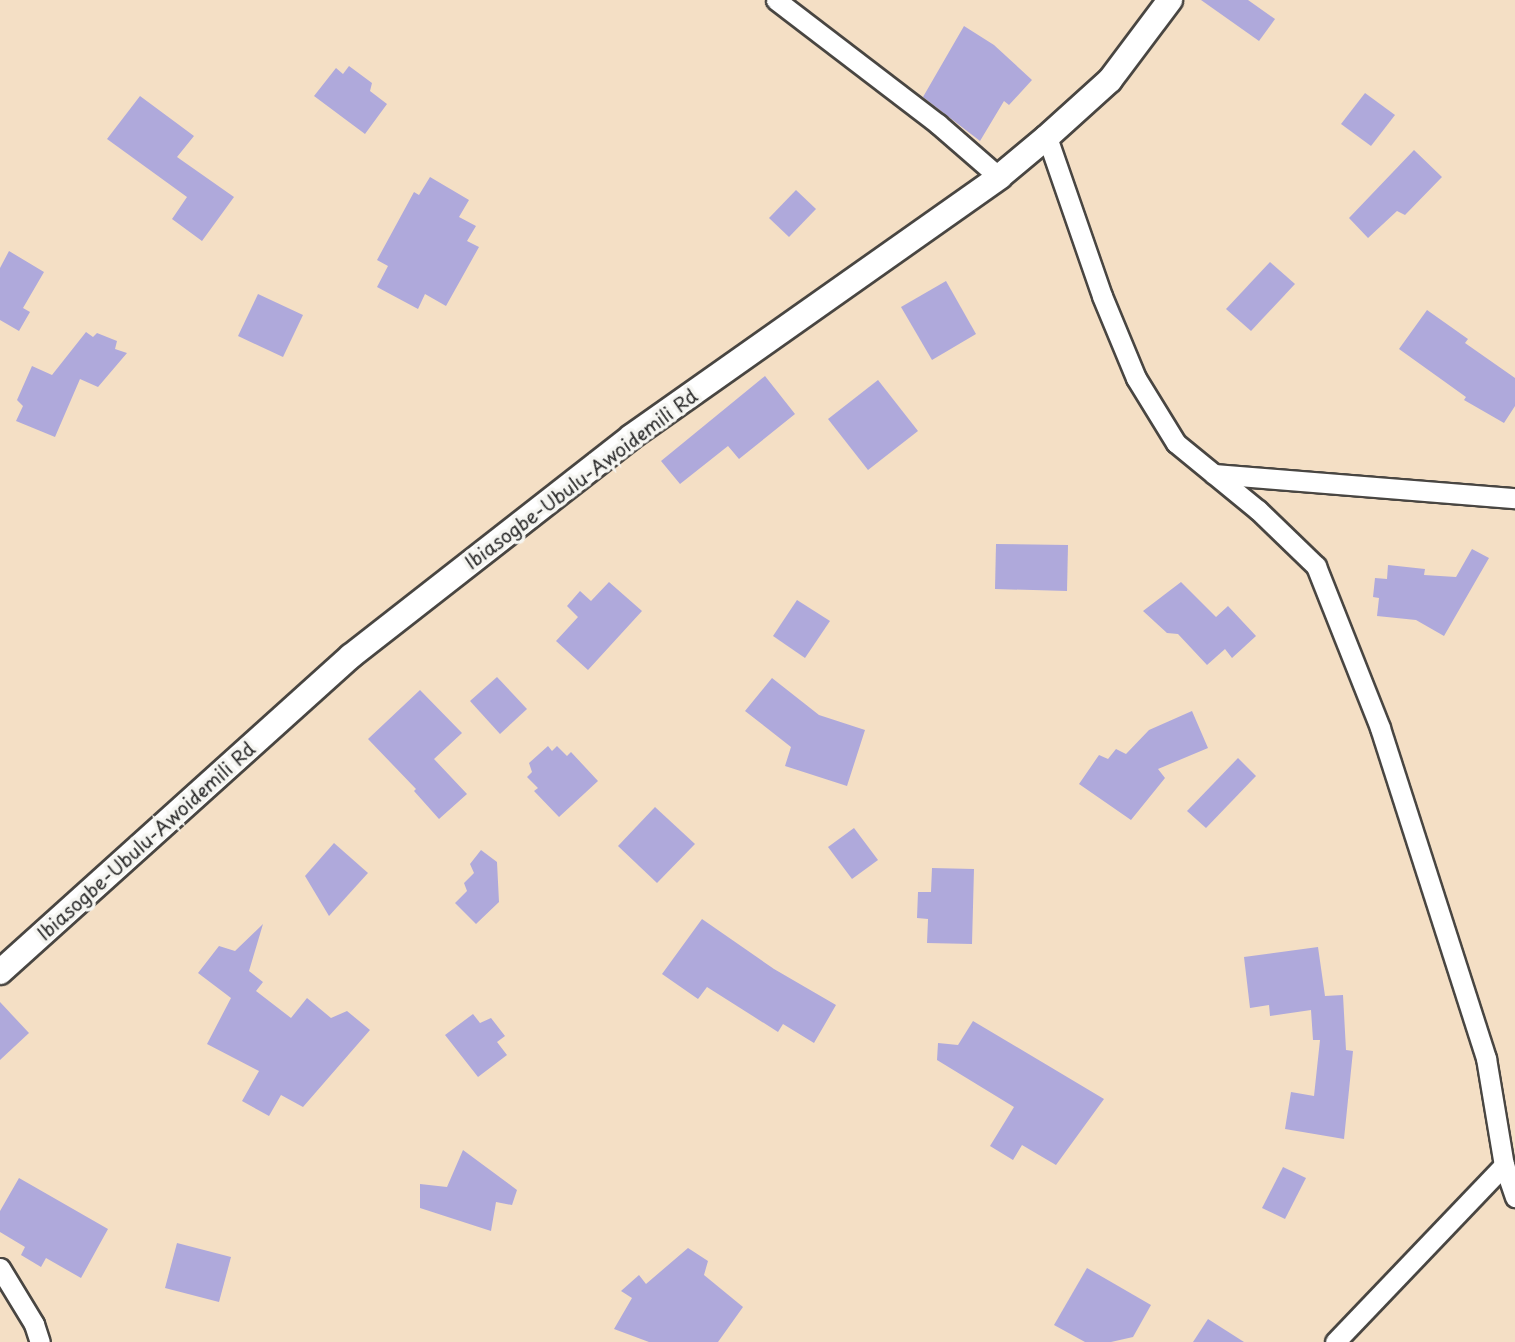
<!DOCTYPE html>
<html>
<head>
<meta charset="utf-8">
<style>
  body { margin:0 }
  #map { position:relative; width:1515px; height:1342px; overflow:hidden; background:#f4dfc5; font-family:"Playpen Sans",sans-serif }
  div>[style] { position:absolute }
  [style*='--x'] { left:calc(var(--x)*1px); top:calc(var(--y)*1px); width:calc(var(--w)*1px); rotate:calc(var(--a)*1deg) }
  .building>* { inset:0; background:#afa9db }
  .roads { filter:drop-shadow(2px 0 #494642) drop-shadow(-2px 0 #494642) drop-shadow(0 2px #494642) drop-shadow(0 -2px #494642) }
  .minor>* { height:19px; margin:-9.5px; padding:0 9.5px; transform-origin:9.5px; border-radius:9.5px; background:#fff }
  .tertiary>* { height:24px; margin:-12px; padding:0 12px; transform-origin:12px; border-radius:12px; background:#fff }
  span { translate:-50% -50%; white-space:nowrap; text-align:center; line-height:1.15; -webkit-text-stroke:7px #f6f6f2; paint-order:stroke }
  .street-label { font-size:19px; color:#2b2b2b }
</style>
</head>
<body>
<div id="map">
  <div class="building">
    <i style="clip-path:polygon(1201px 0,1248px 0,1275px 19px,1259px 41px)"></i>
    <i style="clip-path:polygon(964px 26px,994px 45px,1032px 80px,1009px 105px,1004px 101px,980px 141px,923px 97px)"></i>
    <i style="clip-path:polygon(349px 66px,372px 83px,370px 91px,387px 104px,365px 134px,314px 96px,336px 68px,343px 74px)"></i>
    <i style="clip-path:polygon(1365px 93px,1395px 115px,1371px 146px,1341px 124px)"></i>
    <i style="clip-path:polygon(140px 96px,194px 136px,177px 157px,234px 197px,202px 241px,172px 219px,187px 197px,107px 139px)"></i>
    <i style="clip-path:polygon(1414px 150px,1442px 177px,1405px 215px,1397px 211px,1368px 238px,1349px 218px)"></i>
    <i style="clip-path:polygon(430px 177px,469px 200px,459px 217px,476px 226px,467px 241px,479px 247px,446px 306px,425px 294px,418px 309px,377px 287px,388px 266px,377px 260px,414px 192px,419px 195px)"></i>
    <i style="clip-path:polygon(796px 190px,816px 209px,789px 237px,769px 218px)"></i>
    <i style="clip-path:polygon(9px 251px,44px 272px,23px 308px,30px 312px,19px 331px,0 320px,0 268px)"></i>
    <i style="clip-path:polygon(1270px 262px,1295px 284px,1251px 331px,1226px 309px)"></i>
    <i style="clip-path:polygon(946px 281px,976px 334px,932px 360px,901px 307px)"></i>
    <i style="clip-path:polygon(258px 294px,303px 315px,283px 357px,238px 336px)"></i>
    <i style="clip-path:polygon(1427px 310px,1468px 339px,1465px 343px,1515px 378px,1515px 406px,1504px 423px,1464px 400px,1466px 397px,1399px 349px)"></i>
    <i style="clip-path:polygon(86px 332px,93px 337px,97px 333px,117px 341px,115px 349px,127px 353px,98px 387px,80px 379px,55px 437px,16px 421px,23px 406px,17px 400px,32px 366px,52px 375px)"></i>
    <i style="clip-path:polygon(765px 376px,795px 414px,739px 459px,728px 446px,680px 484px,661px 461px)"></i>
    <i style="clip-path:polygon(878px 380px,918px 431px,868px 470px,828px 419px)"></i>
    <i style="clip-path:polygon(996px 544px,1068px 545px,1067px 591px,995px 589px)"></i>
    <i style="clip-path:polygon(1472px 549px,1489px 558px,1444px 636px,1416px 620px,1377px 616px,1379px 598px,1373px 597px,1375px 578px,1387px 579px,1388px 565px,1425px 569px,1424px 575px,1456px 577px)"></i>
    <i style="clip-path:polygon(609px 582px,642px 611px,588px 670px,556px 641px,578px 617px,567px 606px,580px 591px,591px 601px)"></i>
    <i style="clip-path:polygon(1181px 582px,1216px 617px,1228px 606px,1256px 636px,1232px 658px,1225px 649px,1207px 665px,1178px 634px,1167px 633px,1143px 611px)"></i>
    <i style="clip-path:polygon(797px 600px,830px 621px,805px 658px,773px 636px)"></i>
    <i style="clip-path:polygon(497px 677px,527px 709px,500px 734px,470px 701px)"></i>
    <i style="clip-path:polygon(772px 678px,819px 715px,865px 730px,847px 786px,785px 766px,791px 747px,745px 711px)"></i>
    <i style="clip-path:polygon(420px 690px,462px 733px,434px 759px,467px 794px,439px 819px,414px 791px,416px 789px,368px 739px)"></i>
    <i style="clip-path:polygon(1192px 711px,1208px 748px,1158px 769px,1165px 778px,1131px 820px,1079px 784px,1099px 755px,1108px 759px,1116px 749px,1126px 754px,1149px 730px)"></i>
    <i style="clip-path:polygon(548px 746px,552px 751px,557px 746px,567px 756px,571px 752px,598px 781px,559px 817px,534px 791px,538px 788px,527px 777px,532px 772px,529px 763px)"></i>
    <i style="clip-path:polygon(1238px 758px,1256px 776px,1206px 828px,1187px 811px)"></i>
    <i style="clip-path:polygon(655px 807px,695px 844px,657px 883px,618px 846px)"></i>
    <i style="clip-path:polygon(854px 828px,878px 860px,852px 879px,828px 847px)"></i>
    <i style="clip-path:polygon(334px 843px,368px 873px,329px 916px,305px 876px)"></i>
    <i style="clip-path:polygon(481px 850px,497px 862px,499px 902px,476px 924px,455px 903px,467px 891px,464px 883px,474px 873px,470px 864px)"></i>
    <i style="clip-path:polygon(932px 868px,974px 869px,972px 944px,927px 943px,928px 919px,917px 918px,918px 892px,931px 892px)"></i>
    <i style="clip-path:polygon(702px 919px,774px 969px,836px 1005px,814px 1043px,783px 1024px,778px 1032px,707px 987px,698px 999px,662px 974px)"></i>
    <i style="clip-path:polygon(263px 924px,249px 971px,263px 982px,256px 991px,291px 1018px,307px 998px,331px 1018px,347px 1011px,370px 1030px,303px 1107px,281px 1095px,269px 1116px,242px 1101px,259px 1071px,207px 1044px,231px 998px,198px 973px,219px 946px,235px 951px)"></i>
    <i style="clip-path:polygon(1318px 947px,1325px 996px,1343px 995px,1346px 1050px,1353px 1051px,1344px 1139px,1285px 1129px,1291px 1092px,1314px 1096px,1320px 1040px,1313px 1040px,1311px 1010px,1270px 1016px,1269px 1005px,1250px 1008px,1244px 957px)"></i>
    <i style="clip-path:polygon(0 1002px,29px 1033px,0 1060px)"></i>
    <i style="clip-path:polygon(473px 1014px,480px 1023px,491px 1018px,505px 1036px,497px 1042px,507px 1055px,478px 1077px,445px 1035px)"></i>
    <i style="clip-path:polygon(973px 1021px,1104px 1099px,1056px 1165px,1022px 1145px,1013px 1160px,990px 1146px,1014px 1107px,937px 1060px,938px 1043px,958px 1045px)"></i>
    <i style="clip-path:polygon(463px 1150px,517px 1190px,512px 1205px,496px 1202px,491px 1231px,420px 1208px,420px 1184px,447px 1187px)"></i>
    <i style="clip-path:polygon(1283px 1167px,1306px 1178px,1285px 1219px,1262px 1208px)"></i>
    <i style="clip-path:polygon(19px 1178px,108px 1229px,81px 1278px,46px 1258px,41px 1267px,21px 1255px,25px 1247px,0 1232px,0 1211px)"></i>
    <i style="clip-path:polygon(177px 1243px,231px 1257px,219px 1302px,165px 1288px)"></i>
    <i style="clip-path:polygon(688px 1248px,708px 1261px,704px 1275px,743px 1307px,718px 1342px,649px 1342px,614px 1329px,632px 1298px,621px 1291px,639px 1275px,646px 1284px)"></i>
    <i style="clip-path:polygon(1087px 1268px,1151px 1305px,1133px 1337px,1111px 1342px,1085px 1342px,1054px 1325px)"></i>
    <i style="clip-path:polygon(1208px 1319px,1244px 1342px,1193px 1342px)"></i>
  </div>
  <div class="roads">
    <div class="minor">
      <i style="--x:776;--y:0;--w:204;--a:37.4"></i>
      <i style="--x:938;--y:124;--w:81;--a:41"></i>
      <i style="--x:1047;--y:137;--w:168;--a:70.9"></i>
      <i style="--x:1102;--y:296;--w:89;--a:67.5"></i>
      <i style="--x:1136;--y:378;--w:76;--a:58.4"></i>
      <i style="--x:1176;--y:443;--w:106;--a:39.3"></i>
      <i style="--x:1258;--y:510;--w:81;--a:44"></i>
      <i style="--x:1316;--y:566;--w:174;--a:68.4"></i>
      <i style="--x:1380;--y:728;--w:347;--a:72.2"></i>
      <i style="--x:1486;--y:1058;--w:109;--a:80.5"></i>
      <i style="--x:1504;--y:1165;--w:34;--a:71"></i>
      <i style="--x:1214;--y:474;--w:302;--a:4.6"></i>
      <i style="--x:0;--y:1268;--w:66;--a:58.7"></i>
      <i style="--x:34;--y:1324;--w:19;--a:72"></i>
      <i style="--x:1335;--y:1342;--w:245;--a:-46.3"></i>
    </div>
    <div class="tertiary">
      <i style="--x:0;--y:972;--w:472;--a:-42"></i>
      <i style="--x:351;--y:656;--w:355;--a:-38"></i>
      <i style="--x:631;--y:437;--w:451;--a:-35.2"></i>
      <i style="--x:999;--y:177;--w:62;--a:-39.8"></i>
      <i style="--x:1047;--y:137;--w:85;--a:-42.1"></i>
      <i style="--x:1110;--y:80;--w:100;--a:-53.1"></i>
    </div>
  </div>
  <div class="street-label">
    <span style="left:581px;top:479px;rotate:-37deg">Ibiasogbe-Ubulu-Awoidemili Rd</span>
    <span style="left:146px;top:841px;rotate:-42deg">Ibiasogbe-Ubulu-Awoidemili Rd</span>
  </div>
</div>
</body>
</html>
